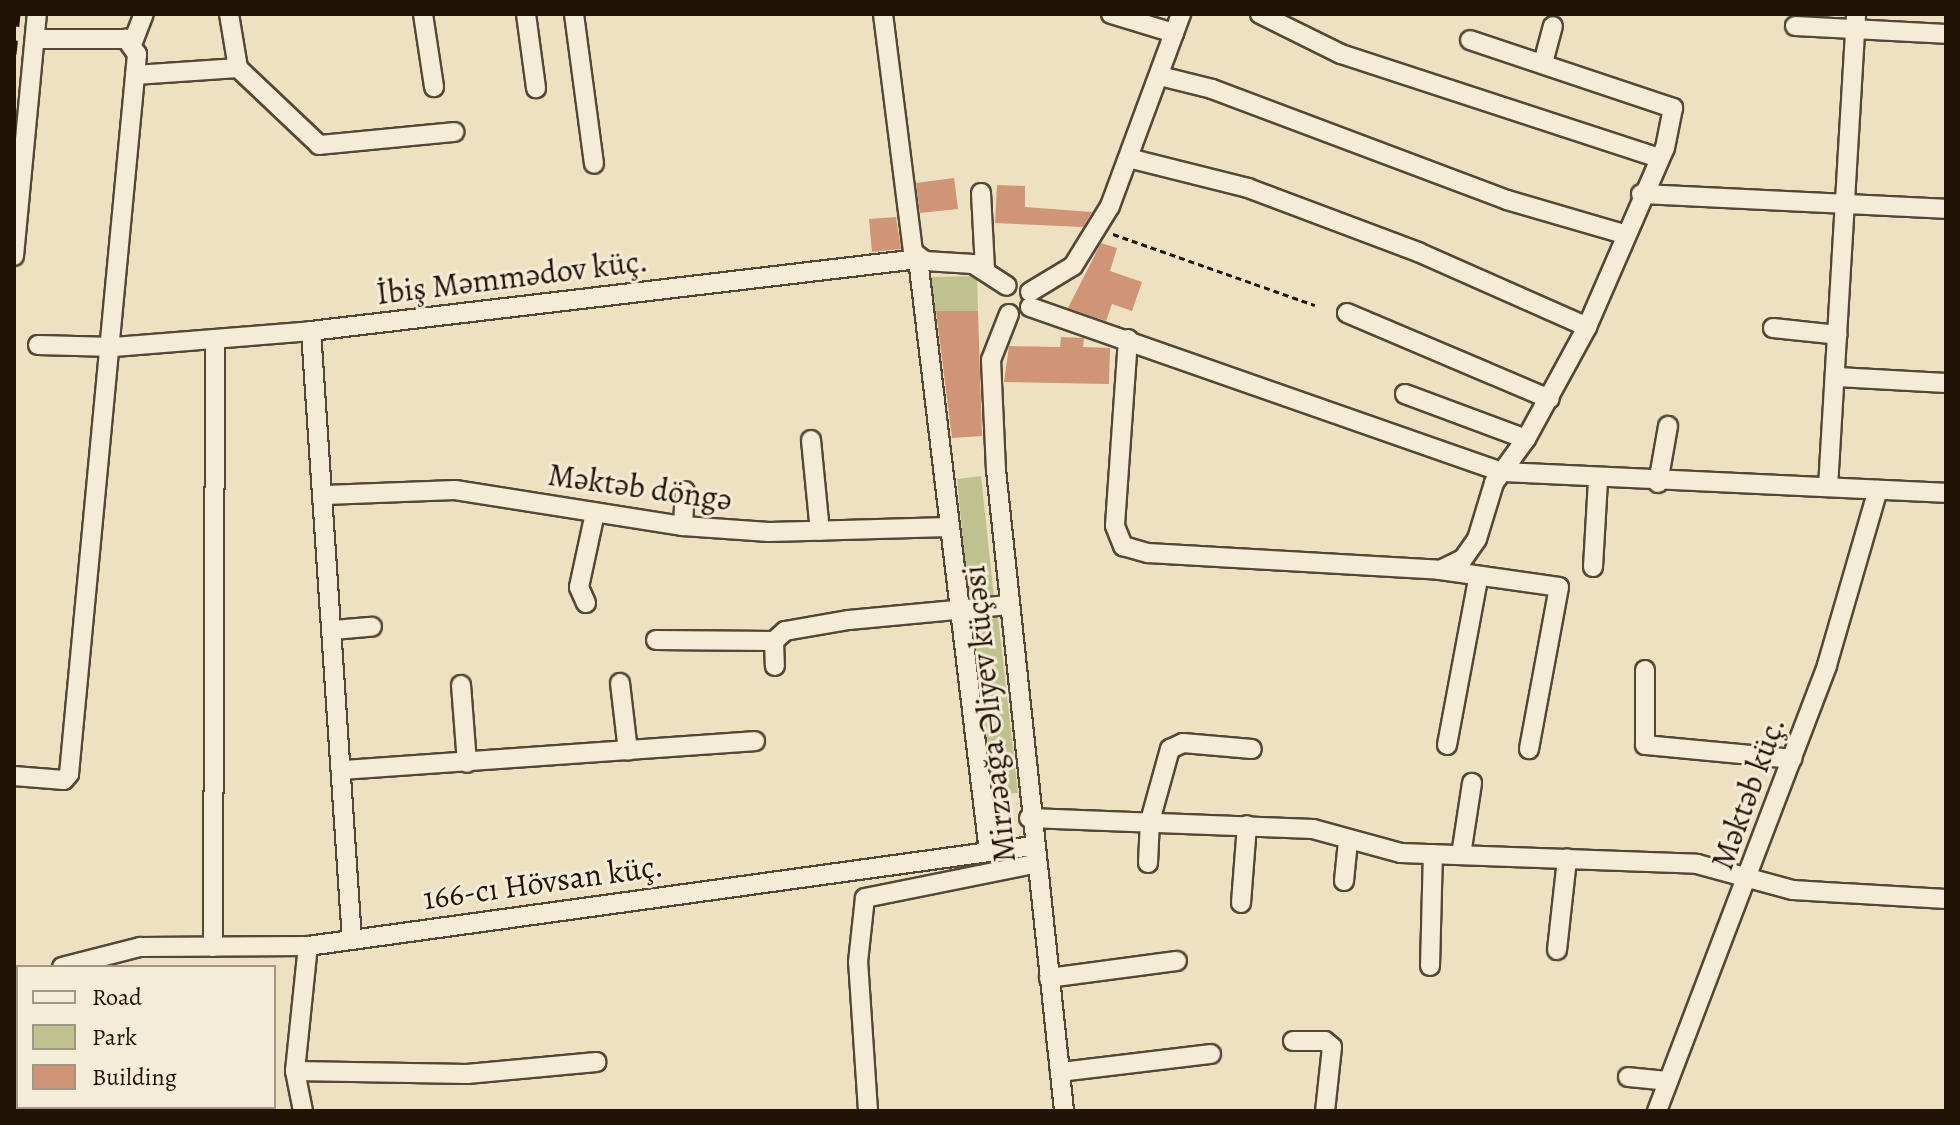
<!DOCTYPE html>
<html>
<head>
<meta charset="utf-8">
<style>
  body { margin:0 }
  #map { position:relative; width:1960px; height:1125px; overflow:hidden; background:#eee1c1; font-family:Alegreya,serif }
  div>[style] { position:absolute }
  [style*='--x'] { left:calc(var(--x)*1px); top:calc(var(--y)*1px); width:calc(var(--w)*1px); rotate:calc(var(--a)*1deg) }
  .green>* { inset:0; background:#bfc18e }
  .building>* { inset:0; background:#d09476 }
  .path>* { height:3px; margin-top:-1.5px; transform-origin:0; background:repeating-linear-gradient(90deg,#211407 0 6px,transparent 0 10px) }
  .roads { filter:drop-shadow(2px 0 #544736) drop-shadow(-2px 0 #544736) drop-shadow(0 2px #544736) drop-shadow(0 -2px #544736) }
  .minor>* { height:18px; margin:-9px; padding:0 9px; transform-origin:9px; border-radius:9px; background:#f4ecd7 }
  .rail>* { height:5px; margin-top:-2.5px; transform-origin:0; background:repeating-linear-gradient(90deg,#211407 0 14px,transparent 0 28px) }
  span { translate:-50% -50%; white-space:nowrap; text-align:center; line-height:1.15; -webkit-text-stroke:6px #f4ecd7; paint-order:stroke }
  .street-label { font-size:32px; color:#211407 }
  .frame { position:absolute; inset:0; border:16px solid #211407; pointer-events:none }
  .legend { position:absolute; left:16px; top:965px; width:260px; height:144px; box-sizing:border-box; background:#f4ecd7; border:2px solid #a09684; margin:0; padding:10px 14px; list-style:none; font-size:24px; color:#211407 }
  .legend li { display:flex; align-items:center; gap:16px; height:40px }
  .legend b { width:40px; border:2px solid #a09684 }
</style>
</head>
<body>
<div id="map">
  <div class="green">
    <i style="clip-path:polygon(977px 276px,978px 311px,932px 311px,929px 277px)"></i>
    <i style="clip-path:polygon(981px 476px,994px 598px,969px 601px,957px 479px)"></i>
    <i style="clip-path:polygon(998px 617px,1018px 793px,991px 795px,972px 619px)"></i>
  </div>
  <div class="building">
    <i style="clip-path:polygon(954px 178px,958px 209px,920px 213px,916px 183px)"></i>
    <i style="clip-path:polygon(997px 185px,1025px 186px,1025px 207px,1092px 212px,1083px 227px,995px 223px)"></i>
    <i style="clip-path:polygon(896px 217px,901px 249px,872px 252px,869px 219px)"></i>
    <i style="clip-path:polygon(1101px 243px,1117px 248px,1110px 271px,1142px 282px,1132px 311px,1112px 304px,1106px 321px,1068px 308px)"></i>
    <i style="clip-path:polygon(936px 311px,978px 311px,982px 436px,952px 438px)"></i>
    <i style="clip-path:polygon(1061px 337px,1084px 338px,1083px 347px,1110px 348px,1109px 384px,1004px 382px,1009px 346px,1060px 347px)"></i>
  </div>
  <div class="path">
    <i style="--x:1113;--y:234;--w:214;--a:19.4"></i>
  </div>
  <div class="roads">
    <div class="minor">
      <i style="--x:229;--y:14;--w:55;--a:80.5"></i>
      <i style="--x:238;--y:68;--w:112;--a:43.5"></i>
      <i style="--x:319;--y:145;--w:136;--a:-5.5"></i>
      <i style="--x:423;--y:14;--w:74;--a:81.4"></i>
      <i style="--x:526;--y:14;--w:75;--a:82.3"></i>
      <i style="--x:574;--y:14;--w:151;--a:82.4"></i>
      <i style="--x:883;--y:14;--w:240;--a:82.8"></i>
      <i style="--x:913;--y:252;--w:15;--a:37"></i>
      <i style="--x:925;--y:261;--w:48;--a:3.6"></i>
      <i style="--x:973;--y:264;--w:40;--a:32.9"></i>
      <i style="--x:1111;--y:14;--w:66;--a:16.8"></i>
      <i style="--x:1260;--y:14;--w:90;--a:26.3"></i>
      <i style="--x:1341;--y:54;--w:335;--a:18.1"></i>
      <i style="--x:1795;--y:26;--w:151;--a:3"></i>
      <i style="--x:133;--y:42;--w:30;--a:-69"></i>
      <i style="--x:1543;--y:63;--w:38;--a:-75"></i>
      <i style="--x:135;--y:75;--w:103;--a:-3.9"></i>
      <i style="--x:1160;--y:76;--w:54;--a:14"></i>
      <i style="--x:1212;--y:89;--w:315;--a:20.6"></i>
      <i style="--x:1507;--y:200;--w:122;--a:16.2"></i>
      <i style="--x:1132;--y:159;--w:120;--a:14"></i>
      <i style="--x:1248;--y:188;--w:182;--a:20.6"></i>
      <i style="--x:1418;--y:252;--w:185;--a:23.9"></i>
      <i style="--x:981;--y:193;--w:77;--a:87"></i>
      <i style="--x:1641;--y:194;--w:305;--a:2.8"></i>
      <i style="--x:14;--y:256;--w:243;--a:-84.6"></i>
      <i style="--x:1030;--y:292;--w:50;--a:-31.2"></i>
      <i style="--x:1073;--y:266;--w:70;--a:-58.3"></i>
      <i style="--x:1110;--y:206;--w:205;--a:-69.7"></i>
      <i style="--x:1030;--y:307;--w:500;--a:19.27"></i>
      <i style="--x:1502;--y:472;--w:444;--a:2.7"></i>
      <i style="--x:1347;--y:313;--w:220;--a:23"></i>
      <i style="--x:1009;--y:314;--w:49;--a:111.4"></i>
      <i style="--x:991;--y:360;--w:110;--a:87.4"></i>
      <i style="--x:996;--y:470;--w:645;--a:83.94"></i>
      <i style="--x:1773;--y:328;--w:65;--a:6.1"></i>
      <i style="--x:311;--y:331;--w:610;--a:86.15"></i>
      <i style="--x:1128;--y:339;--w:187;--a:94"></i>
      <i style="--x:1115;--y:526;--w:22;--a:68"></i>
      <i style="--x:1123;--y:546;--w:26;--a:16"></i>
      <i style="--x:1148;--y:553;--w:292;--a:3.3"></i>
      <i style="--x:1440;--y:570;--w:25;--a:-26"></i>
      <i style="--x:1463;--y:559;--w:24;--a:-55"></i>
      <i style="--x:1477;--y:539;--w:59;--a:-73.1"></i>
      <i style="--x:1494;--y:483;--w:54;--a:-54"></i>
      <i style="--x:1526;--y:439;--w:128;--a:-61.4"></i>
      <i style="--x:1587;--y:327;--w:195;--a:-66.5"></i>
      <i style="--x:1665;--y:148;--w:41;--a:-78.7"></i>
      <i style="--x:1673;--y:108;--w:214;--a:-161.5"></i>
      <i style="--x:38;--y:345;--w:76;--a:1.5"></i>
      <i style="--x:114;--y:347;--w:198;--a:-4.6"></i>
      <i style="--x:311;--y:331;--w:611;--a:-6.76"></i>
      <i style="--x:918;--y:259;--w:597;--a:83.17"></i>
      <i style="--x:1837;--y:377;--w:109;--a:3.2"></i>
      <i style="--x:1405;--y:394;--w:129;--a:20.4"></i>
      <i style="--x:811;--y:440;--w:91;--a:84.4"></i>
      <i style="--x:1658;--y:483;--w:58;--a:-80"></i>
      <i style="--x:1828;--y:487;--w:474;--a:-86.6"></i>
      <i style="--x:325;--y:495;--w:130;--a:-2.2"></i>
      <i style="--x:455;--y:490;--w:231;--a:9"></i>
      <i style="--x:683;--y:526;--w:86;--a:4"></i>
      <i style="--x:769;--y:532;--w:180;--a:-1.6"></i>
      <i style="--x:683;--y:526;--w:35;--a:-87"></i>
      <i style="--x:1593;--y:567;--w:86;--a:-86.7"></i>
      <i style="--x:1440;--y:570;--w:120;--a:8.1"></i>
      <i style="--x:1559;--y:587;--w:165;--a:100.5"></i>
      <i style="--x:586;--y:603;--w:17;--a:-114"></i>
      <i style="--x:579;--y:587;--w:76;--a:-77.8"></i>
      <i style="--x:334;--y:630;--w:38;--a:-5"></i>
      <i style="--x:656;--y:640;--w:118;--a:0.5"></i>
      <i style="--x:774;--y:641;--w:15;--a:-42"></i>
      <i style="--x:785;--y:631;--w:65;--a:-9.8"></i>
      <i style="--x:849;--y:620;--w:160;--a:-5.4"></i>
      <i style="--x:774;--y:641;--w:25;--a:88"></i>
      <i style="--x:1645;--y:670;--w:75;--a:90"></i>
      <i style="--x:1645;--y:745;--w:148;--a:5.4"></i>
      <i style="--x:620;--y:683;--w:68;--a:83.3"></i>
      <i style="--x:461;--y:685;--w:78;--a:85.6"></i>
      <i style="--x:1447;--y:745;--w:168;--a:-79.4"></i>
      <i style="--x:343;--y:770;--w:413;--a:-4"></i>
      <i style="--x:14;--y:776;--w:50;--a:4.6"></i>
      <i style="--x:64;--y:780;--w:8;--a:-50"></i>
      <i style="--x:69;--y:774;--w:723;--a:-84.6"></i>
      <i style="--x:137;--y:54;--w:19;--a:-126"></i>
      <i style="--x:126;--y:39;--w:91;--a:180"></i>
      <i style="--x:1029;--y:818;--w:284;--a:2.2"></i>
      <i style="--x:1313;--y:829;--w:91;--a:15.3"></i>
      <i style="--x:1401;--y:853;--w:296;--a:2.1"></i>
      <i style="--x:1697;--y:864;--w:99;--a:15.2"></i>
      <i style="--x:1793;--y:890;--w:153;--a:3.4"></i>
      <i style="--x:1461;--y:855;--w:73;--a:-81.3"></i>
      <i style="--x:1148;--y:863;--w:42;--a:-87.3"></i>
      <i style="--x:1150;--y:821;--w:75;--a:-74.5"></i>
      <i style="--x:1170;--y:749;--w:14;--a:-25"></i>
      <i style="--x:1183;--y:743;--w:69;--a:5"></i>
      <i style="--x:1344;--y:881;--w:40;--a:-84.3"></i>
      <i style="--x:1241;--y:903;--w:78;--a:-85.6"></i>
      <i style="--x:213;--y:947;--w:607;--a:-89.81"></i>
      <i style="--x:1557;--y:950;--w:92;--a:-83.7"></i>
      <i style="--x:1430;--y:966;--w:112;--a:-88.5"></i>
      <i style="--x:62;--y:967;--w:81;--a:-14.4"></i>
      <i style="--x:140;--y:947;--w:168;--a:-0.3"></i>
      <i style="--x:308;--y:946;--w:731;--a:-7.86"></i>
      <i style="--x:14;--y:977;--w:4;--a:-14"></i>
      <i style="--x:1049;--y:978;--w:129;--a:-7.6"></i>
      <i style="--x:1293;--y:1041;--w:32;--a:0"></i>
      <i style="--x:1325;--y:1041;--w:9;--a:41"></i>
      <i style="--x:1332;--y:1047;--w:64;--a:96.2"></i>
      <i style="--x:295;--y:1071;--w:172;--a:1"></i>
      <i style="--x:467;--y:1074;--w:130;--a:-5.3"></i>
      <i style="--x:1060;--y:1072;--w:152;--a:-6.8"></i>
      <i style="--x:1628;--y:1077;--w:40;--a:5.7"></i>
      <i style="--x:14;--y:1079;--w:4;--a:0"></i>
      <i style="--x:303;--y:1111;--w:41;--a:-101.3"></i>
      <i style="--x:295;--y:1071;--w:126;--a:-84.1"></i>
      <i style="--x:868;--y:1111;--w:149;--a:-93.8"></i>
      <i style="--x:858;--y:962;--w:64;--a:-83.8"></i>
      <i style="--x:865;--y:898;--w:172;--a:-11.4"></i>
      <i style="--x:1657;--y:1111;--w:477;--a:-69.1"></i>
      <i style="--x:1827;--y:665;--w:182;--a:-73.8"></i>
    </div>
  </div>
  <div class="rail">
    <i style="--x:14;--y:54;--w:40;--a:-84.3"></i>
  </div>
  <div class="street-label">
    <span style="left:512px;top:277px;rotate:-7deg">İbiş Məmmədov küç.</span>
    <span style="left:640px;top:487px;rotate:8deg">Məktəb döngə</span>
    <span style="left:989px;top:714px;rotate:-96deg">Mirzəağa Əliyev küçəsi</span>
    <span style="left:1748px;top:793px;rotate:-70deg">Məktəb küç.</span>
    <span style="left:543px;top:882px;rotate:-8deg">166-cı Hövsan küç.</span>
  </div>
  <div class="frame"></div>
  <ul class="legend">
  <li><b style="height:10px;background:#f4ecd7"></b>Road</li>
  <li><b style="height:22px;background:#bfc18e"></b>Park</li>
  <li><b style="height:22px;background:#d09476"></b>Building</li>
  </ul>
</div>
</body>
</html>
